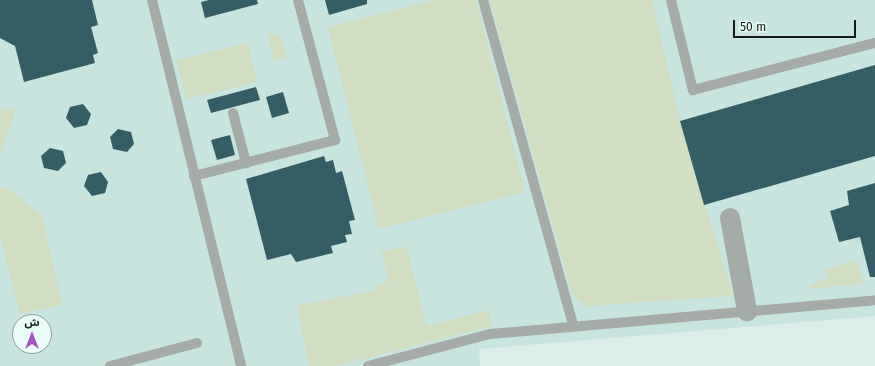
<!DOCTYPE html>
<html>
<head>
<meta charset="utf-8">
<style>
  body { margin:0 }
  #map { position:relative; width:875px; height:366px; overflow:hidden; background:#dceeea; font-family:"Fira Sans","Noto Sans Arabic",sans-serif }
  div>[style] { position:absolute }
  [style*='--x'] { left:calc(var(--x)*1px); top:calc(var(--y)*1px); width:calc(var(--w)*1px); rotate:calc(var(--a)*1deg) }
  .built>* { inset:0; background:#c8e4de }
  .green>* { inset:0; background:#d1dec1 }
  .building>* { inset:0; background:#335e65 }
  .lane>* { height:10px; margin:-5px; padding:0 5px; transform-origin:5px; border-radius:5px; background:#a5aba7 }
  .street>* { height:20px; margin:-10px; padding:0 10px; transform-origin:10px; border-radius:10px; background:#a5aba7 }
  span { translate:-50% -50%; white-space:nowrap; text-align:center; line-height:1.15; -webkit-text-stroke:4px #e9fcf8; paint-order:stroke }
  .north { position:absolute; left:12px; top:314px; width:40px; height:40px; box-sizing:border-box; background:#e9fcf8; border:1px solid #93a19e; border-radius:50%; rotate:0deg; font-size:11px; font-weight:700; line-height:16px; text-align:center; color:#121917 }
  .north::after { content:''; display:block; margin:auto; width:14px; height:18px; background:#a654c3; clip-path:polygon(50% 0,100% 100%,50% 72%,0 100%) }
  .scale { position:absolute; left:733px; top:20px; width:123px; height:18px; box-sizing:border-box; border:2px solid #121917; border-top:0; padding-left:5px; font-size:12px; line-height:14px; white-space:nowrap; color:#121917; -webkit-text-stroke:3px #e9fcf8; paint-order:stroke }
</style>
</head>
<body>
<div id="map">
  <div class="built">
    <i style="clip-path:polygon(evenodd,0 0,875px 0,875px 316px,479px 349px,480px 366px,0 366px,0 0,20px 322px,44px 322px,44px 346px,20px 346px,20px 322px)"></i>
  </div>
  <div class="green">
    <i style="clip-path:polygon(435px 0,476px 0,525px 192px,379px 229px,328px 27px)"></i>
    <i style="clip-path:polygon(490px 0,652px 0,680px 121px,733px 296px,585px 306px,572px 294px)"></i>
    <i style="clip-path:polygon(268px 34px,281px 35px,286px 58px,274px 61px)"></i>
    <i style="clip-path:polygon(248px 43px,257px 82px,186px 99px,176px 60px)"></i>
    <i style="clip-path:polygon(12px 108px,14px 116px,0 153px,0 110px)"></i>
    <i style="clip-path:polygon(6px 187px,42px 216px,62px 305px,20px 314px,0 235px,0 189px)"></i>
    <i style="clip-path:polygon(406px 246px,427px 326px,488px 310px,492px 326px,336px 366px,309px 366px,297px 305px,375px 291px,378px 284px,389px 281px,381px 252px)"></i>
    <i style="clip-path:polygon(857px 260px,863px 284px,808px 289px,813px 283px,828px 278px,825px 269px)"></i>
  </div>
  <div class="building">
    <i style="clip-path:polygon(0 0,92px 0,98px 25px,91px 27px,98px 53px,93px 55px,95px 63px,24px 82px,15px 46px,0 38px)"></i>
    <i style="clip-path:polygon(209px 0,257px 0,258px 4px,205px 18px,201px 2px)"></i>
    <i style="clip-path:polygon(325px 0,367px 0,367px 4px,329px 15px)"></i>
    <i style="clip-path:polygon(875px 65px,875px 156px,704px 205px,680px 121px)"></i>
    <i style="clip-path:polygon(256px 87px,260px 100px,211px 113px,207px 100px)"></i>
    <i style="clip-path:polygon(283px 92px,289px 113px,272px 118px,266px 97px)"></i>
    <i style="clip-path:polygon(83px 104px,91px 114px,87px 125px,74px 128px,66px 118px,70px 107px)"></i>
    <i style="clip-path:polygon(118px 129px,131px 132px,134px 144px,127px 152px,113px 149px,110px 137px)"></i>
    <i style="clip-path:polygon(230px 135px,235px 155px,217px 160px,211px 140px)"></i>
    <i style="clip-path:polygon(50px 148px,63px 151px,66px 163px,58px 171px,44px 168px,41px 156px)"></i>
    <i style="clip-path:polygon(324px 156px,326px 162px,333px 160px,336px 173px,342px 171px,355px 220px,349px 221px,352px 234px,345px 235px,347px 242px,331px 246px,333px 253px,296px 262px,291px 254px,267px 260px,246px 179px)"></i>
    <i style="clip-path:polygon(101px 172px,108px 182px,105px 193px,92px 196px,84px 186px,88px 175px)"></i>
    <i style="clip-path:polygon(875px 183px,875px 277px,870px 277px,860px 237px,839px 242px,830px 211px,849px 205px,847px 191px)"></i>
  </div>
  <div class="lane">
    <i style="--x:152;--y:0;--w:377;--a:76.3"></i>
    <i style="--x:483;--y:0;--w:337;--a:74.5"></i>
    <i style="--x:671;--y:0;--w:93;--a:76.3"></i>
    <i style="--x:693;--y:90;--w:188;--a:-14.5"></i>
    <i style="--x:233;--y:113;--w:52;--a:75.4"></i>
    <i style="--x:194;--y:176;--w:146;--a:-14.3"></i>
    <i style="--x:335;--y:140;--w:145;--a:-104.8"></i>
    <i style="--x:110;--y:366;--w:90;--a:-14.8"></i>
    <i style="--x:368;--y:366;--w:126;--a:-14.7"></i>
    <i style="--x:490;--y:334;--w:386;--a:-5"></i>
  </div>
  <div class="street">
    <i style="--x:730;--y:218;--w:95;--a:79.6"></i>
  </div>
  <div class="north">ش</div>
  <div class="scale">50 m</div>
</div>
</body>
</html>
